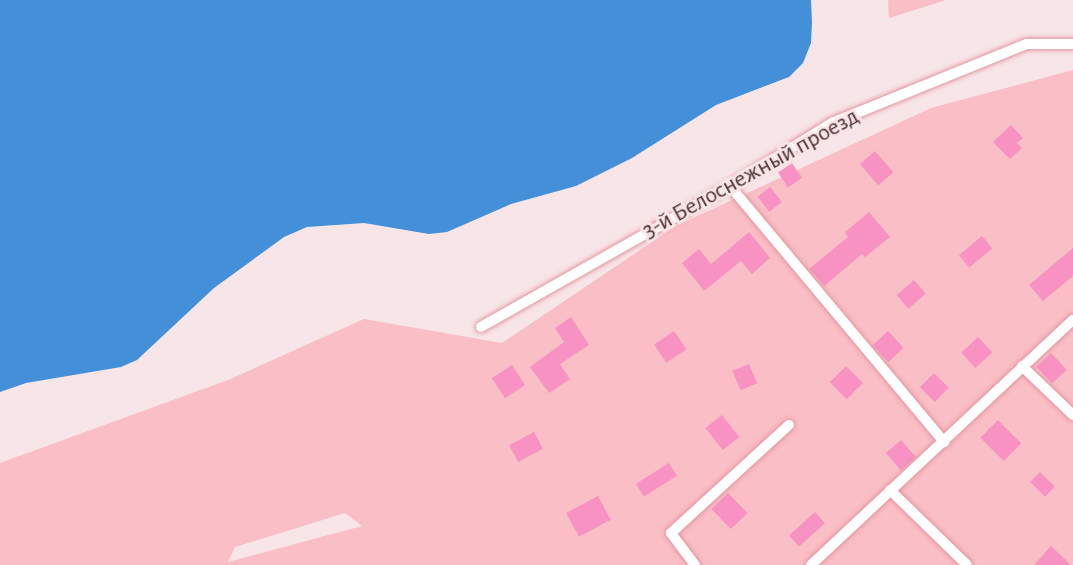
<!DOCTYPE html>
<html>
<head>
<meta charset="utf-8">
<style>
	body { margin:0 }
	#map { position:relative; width:1073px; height:565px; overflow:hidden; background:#f7e5e7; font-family:"Alegreya Sans",sans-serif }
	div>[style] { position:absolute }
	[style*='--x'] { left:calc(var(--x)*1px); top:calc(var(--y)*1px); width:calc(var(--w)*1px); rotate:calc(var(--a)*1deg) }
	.green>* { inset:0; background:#fabec6 }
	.water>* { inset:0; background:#4390d9 }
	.building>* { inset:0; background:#f792c3; transform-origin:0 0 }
	.roads { filter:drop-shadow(0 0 2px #e596a1) drop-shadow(0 0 2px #e596a1) }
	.lane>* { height:10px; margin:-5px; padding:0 5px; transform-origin:5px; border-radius:5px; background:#fff }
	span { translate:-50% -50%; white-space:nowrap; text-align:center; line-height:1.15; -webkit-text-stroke:6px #f7e5e7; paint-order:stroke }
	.street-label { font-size:24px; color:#513035 }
</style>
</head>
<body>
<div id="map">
	<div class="green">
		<div style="clip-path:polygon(888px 0,946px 0,889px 18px)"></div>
		<div style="clip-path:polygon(evenodd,1073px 70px,1073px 565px,0 565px,0 463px,228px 380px,364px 319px,502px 343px,674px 227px,931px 108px,1073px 70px,345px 513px,362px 526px,228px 562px,235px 547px,345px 513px)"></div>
	</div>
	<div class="water">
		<div style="clip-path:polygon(0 0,811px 0,812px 22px,811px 43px,803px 63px,789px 77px,716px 105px,632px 158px,576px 186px,511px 204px,447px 232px,429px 234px,364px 223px,307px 227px,284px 237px,214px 288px,137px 360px,121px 367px,26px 383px,0 392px)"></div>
	</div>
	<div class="building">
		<div style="clip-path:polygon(1011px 125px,1023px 138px,1017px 143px,1022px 148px,1010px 159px,993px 142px)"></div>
		<div style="left:875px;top:151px;width:28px;height:20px;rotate:49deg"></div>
		<div style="left:792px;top:163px;width:18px;height:17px;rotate:56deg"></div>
		<div style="left:770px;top:187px;width:19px;height:16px;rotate:51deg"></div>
		<div style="clip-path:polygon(869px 212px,890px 237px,865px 257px,862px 254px,824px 286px,809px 269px,848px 237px,845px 232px)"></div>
		<div style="clip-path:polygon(749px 232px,770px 258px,752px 274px,741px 261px,704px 291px,682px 263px,699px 249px,711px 264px)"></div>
		<div style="left:982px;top:236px;width:16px;height:30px;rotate:50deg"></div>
		<div style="clip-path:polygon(1073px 248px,1073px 276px,1043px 301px,1029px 285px)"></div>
		<div style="left:914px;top:280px;width:18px;height:23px;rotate:49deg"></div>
		<div style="clip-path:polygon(571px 317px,589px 345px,560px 364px,570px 379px,549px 393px,530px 367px,564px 342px,555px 328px)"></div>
		<div style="left:674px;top:331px;width:22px;height:24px;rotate:56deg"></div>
		<div style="left:888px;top:331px;width:23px;height:21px;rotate:47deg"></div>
		<div style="left:978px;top:337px;width:21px;height:23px;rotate:47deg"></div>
		<div style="left:1051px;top:353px;width:23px;height:20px;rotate:47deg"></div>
		<div style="left:749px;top:364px;width:21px;height:18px;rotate:67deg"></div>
		<div style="left:512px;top:365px;width:24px;height:24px;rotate:57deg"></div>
		<div style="left:846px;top:366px;width:24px;height:23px;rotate:45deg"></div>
		<div style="left:934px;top:373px;width:21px;height:20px;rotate:45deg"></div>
		<div style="left:722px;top:415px;width:28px;height:21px;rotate:52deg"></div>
		<div style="left:998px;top:420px;width:33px;height:25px;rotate:45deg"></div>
		<div style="left:534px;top:432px;width:19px;height:28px;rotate:62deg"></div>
		<div style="left:901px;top:440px;width:23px;height:20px;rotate:49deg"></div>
		<div style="left:669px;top:463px;width:15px;height:39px;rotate:58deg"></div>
		<div style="left:1040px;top:472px;width:21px;height:14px;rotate:45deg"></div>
		<div style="left:728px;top:493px;width:28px;height:23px;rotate:46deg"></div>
		<div style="left:598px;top:496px;width:27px;height:36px;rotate:62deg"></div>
		<div style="left:815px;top:512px;width:15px;height:35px;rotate:48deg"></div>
		<div style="clip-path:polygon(1051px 546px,1071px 565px,1034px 565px)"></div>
	</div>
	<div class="roads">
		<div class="lane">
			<div style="--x:730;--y:186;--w:334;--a:50.1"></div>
			<div style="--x:481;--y:327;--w:286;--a:-29.5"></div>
			<div style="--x:730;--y:186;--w:120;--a:-31.7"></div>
			<div style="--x:832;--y:123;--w:210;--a:-22.1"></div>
			<div style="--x:1027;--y:44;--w:46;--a:0"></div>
			<div style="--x:1022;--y:366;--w:71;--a:43.9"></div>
			<div style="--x:890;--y:490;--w:107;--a:44.2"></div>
			<div style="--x:695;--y:565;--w:40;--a:-127"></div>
			<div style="--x:671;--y:533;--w:160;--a:-42.5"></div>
			<div style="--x:811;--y:565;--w:359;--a:-43.1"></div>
		</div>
	</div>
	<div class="street-label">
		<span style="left:751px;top:174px;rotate:-29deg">3-й Белоснежный проезд</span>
	</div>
</div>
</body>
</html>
